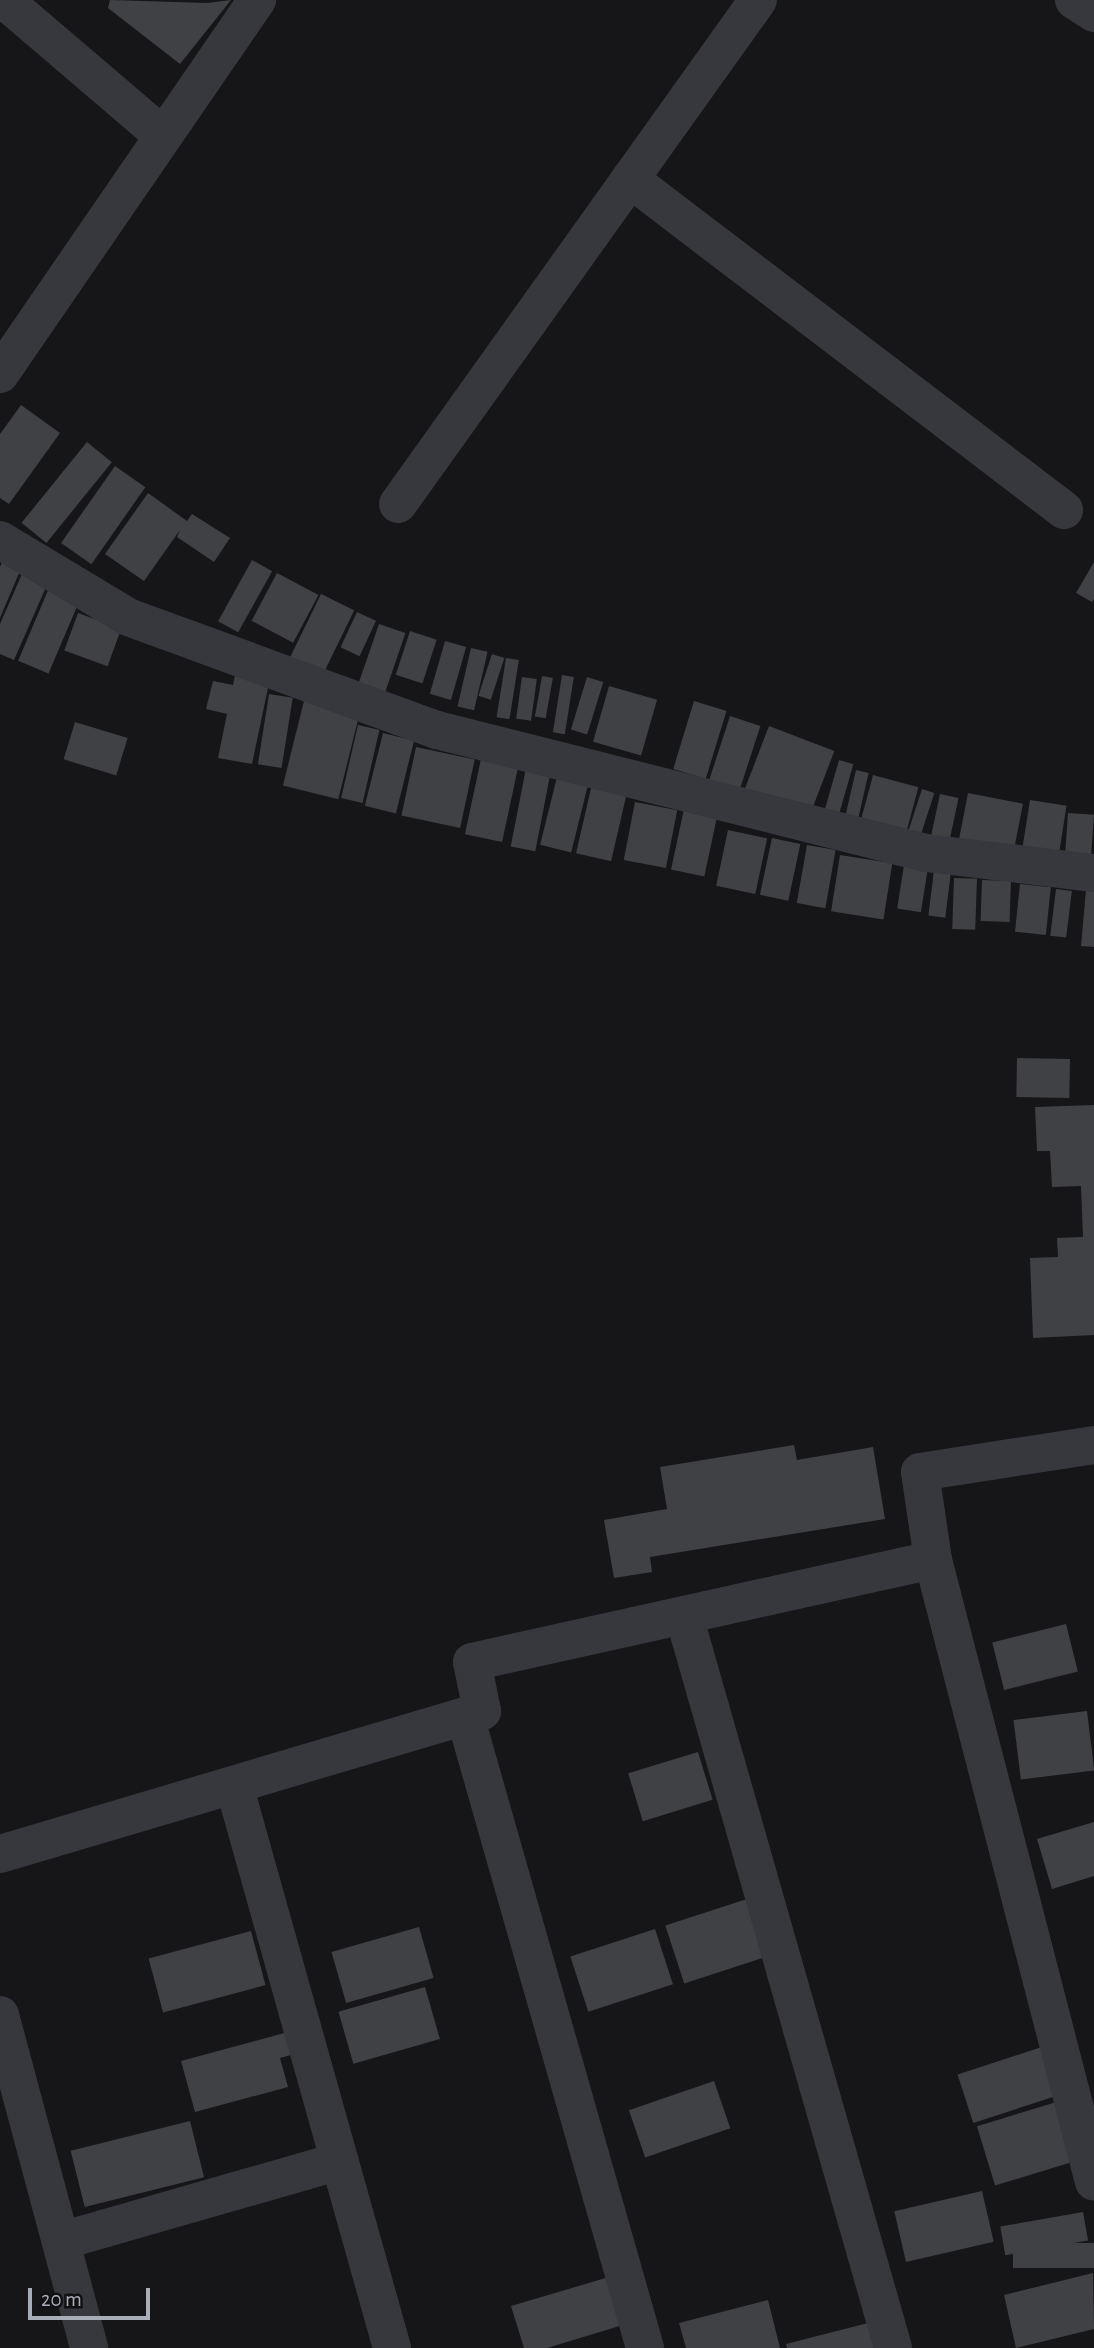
<!DOCTYPE html>
<html>
<head>
<meta charset="utf-8">
<style>
	body { margin:0 }
	#map { position:relative; width:1094px; height:2348px; overflow:hidden; background:#161618; font-family:"Alegreya Sans",sans-serif }
	div>[style] { position:absolute }
	[style*='--x'] { left:calc(var(--x)*1px); top:calc(var(--y)*1px); width:calc(var(--w)*1px); rotate:calc(var(--a)*1deg) }
	.building>* { inset:0; background:#404145; transform-origin:0 0 }
	.minor>* { height:38px; margin:-19px; padding:0 19px; transform-origin:19px; border-radius:19px; background:#37383d }
	span { translate:-50% -50%; white-space:nowrap; text-align:center; line-height:1.15; -webkit-text-stroke:7px #111113; paint-order:stroke }
	.scale { position:absolute; left:28px; top:2288px; width:122px; height:32px; box-sizing:border-box; border:4px solid #a8adb8; border-top:0; padding-left:9px; font-size:21px; line-height:24px; white-space:nowrap; color:#a8adb8; -webkit-text-stroke:5px #111113; paint-order:stroke }
</style>
</head>
<body>
<div id="map">
	<div class="building">
		<div style="clip-path:polygon(110px 0,207px 3px,231px 0,180px 64px,108px 8px)"></div>
		<div style="clip-path:polygon(21px 405px,60px 433px,9px 504px,0 498px,0 434px)"></div>
		<div style="left:87px;top:442px;width:32px;height:104px;rotate:39deg"></div>
		<div style="left:115px;top:466px;width:37px;height:94px;rotate:35deg"></div>
		<div style="clip-path:polygon(148px 493px,187px 521px,192px 514px,230px 538px,214px 562px,177px 537px,180px 530px,144px 581px,105px 554px)"></div>
		<div style="clip-path:polygon(3px 559px,22px 566px,0 618px,0 567px)"></div>
		<div style="left:252px;top:560px;width:23px;height:70px;rotate:29deg"></div>
		<div style="clip-path:polygon(1094px 562px,1094px 599px,1092px 602px,1076px 593px)"></div>
		<div style="left:277px;top:573px;width:47px;height:54px;rotate:28deg"></div>
		<div style="clip-path:polygon(22px 574px,47px 585px,14px 660px,0 654px,0 624px)"></div>
		<div style="left:49px;top:588px;width:33px;height:79px;rotate:23deg"></div>
		<div style="left:321px;top:594px;width:37px;height:72px;rotate:26deg"></div>
		<div style="left:357px;top:612px;width:21px;height:39px;rotate:25deg"></div>
		<div style="left:78px;top:613px;width:46px;height:40px;rotate:20deg"></div>
		<div style="left:379px;top:624px;width:28px;height:63px;rotate:19deg"></div>
		<div style="left:410px;top:631px;width:28px;height:46px;rotate:18deg"></div>
		<div style="left:445px;top:641px;width:22px;height:55px;rotate:16deg"></div>
		<div style="left:471px;top:648px;width:17px;height:60px;rotate:13deg"></div>
		<div style="left:492px;top:654px;width:13px;height:44px;rotate:18deg"></div>
		<div style="left:506px;top:658px;width:13px;height:60px;rotate:9deg"></div>
		<div style="clip-path:polygon(235px 675px,269px 683px,252px 764px,218px 758px,227px 714px,206px 709px,213px 681px,233px 685px)"></div>
		<div style="left:562px;top:675px;width:12px;height:58px;rotate:9deg"></div>
		<div style="left:542px;top:676px;width:11px;height:41px;rotate:10deg"></div>
		<div style="left:522px;top:677px;width:15px;height:42px;rotate:8deg"></div>
		<div style="left:587px;top:677px;width:17px;height:55px;rotate:17deg"></div>
		<div style="left:609px;top:686px;width:50px;height:58px;rotate:16deg"></div>
		<div style="left:269px;top:694px;width:24px;height:71px;rotate:9deg"></div>
		<div style="left:304px;top:701px;width:57px;height:87px;rotate:14deg"></div>
		<div style="left:694px;top:701px;width:34px;height:71px;rotate:17deg"></div>
		<div style="left:730px;top:716px;width:32px;height:70px;rotate:18deg"></div>
		<div style="left:75px;top:722px;width:55px;height:39px;rotate:17deg"></div>
		<div style="left:358px;top:725px;width:22px;height:75px;rotate:13deg"></div>
		<div style="left:769px;top:726px;width:70px;height:70px;rotate:21deg"></div>
		<div style="left:383px;top:733px;width:32px;height:75px;rotate:14deg"></div>
		<div style="left:416px;top:747px;width:60px;height:70px;rotate:12deg"></div>
		<div style="left:482px;top:754px;width:38px;height:82px;rotate:12deg"></div>
		<div style="left:839px;top:760px;width:15px;height:52px;rotate:16deg"></div>
		<div style="left:526px;top:768px;width:25px;height:80px;rotate:11deg"></div>
		<div style="left:856px;top:770px;width:13px;height:58px;rotate:13deg"></div>
		<div style="left:558px;top:773px;width:32px;height:74px;rotate:14deg"></div>
		<div style="left:873px;top:775px;width:47px;height:51px;rotate:15deg"></div>
		<div style="left:592px;top:784px;width:36px;height:71px;rotate:13deg"></div>
		<div style="left:922px;top:789px;width:13px;height:46px;rotate:18deg"></div>
		<div style="left:968px;top:793px;width:56px;height:50px;rotate:11deg"></div>
		<div style="left:940px;top:794px;width:19px;height:51px;rotate:12deg"></div>
		<div style="left:1030px;top:800px;width:37px;height:50px;rotate:9deg"></div>
		<div style="left:635px;top:802px;width:43px;height:59px;rotate:11deg"></div>
		<div style="left:685px;top:804px;width:34px;height:67px;rotate:12deg"></div>
		<div style="left:1068px;top:813px;width:26px;height:46px;rotate:4deg"></div>
		<div style="left:728px;top:830px;width:40px;height:57px;rotate:12deg"></div>
		<div style="left:772px;top:838px;width:29px;height:58px;rotate:12deg"></div>
		<div style="left:807px;top:845px;width:29px;height:59px;rotate:10deg"></div>
		<div style="left:840px;top:855px;width:53px;height:57px;rotate:9deg"></div>
		<div style="left:905px;top:859px;width:24px;height:50px;rotate:9deg"></div>
		<div style="left:935px;top:862px;width:17px;height:54px;rotate:7deg"></div>
		<div style="left:954px;top:878px;width:23px;height:51px;rotate:2deg"></div>
		<div style="left:982px;top:880px;width:29px;height:41px;rotate:2deg"></div>
		<div style="left:1020px;top:884px;width:31px;height:48px;rotate:6deg"></div>
		<div style="left:1056px;top:889px;width:16px;height:47px;rotate:7deg"></div>
		<div style="clip-path:polygon(1086px 890px,1094px 891px,1094px 947px,1081px 946px)"></div>
		<div style="left:1017px;top:1058px;width:53px;height:39px;rotate:1deg"></div>
		<div style="clip-path:polygon(1094px 1105px,1094px 1335px,1033px 1338px,1030px 1258px,1058px 1257px,1057px 1238px,1083px 1237px,1081px 1186px,1052px 1187px,1050px 1151px,1037px 1151px,1035px 1107px)"></div>
		<div style="clip-path:polygon(794px 1445px,797px 1460px,873px 1447px,885px 1519px,650px 1557px,652px 1572px,614px 1578px,604px 1520px,667px 1509px,660px 1467px)"></div>
		<div style="left:1066px;top:1624px;width:49px;height:76px;rotate:76deg"></div>
		<div style="left:1087px;top:1711px;width:60px;height:74px;rotate:83deg"></div>
		<div style="left:698px;top:1752px;width:50px;height:73px;rotate:73deg"></div>
		<div style="clip-path:polygon(1094px 1822px,1094px 1876px,1052px 1889px,1037px 1839px)"></div>
		<div style="left:750px;top:1898px;width:61px;height:89px;rotate:72deg"></div>
		<div style="left:419px;top:1927px;width:53px;height:91px;rotate:74deg"></div>
		<div style="left:655px;top:1929px;width:58px;height:89px;rotate:72deg"></div>
		<div style="left:251px;top:1931px;width:56px;height:106px;rotate:75deg"></div>
		<div style="left:425px;top:1987px;width:54px;height:90px;rotate:74deg"></div>
		<div style="clip-path:polygon(292px 2031px,298px 2053px,280px 2058px,288px 2087px,195px 2112px,181px 2061px)"></div>
		<div style="left:1045px;top:2046px;width:51px;height:92px;rotate:72deg"></div>
		<div style="left:714px;top:2081px;width:50px;height:90px;rotate:71deg"></div>
		<div style="left:1063px;top:2100px;width:62px;height:90px;rotate:73deg"></div>
		<div style="left:190px;top:2121px;width:58px;height:123px;rotate:76deg"></div>
		<div style="left:982px;top:2191px;width:52px;height:90px;rotate:77deg"></div>
		<div style="left:1083px;top:2212px;width:29px;height:84px;rotate:80deg"></div>
		<div style="left:1094px;top:2243px;width:25px;height:81px;rotate:90deg"></div>
		<div style="clip-path:polygon(1093px 2273px,1094px 2329px,1016px 2348px,1004px 2295px)"></div>
		<div style="clip-path:polygon(609px 2277px,623px 2325px,547px 2348px,524px 2348px,511px 2306px)"></div>
		<div style="clip-path:polygon(768px 2300px,780px 2348px,686px 2348px,679px 2323px)"></div>
		<div style="clip-path:polygon(868px 2323px,875px 2348px,787px 2348px,786px 2344px)"></div>
	</div>
	<div class="minor">
		<div style="--x:4;--y:0;--w:209;--a:40.5"></div>
		<div style="--x:1074;--y:0;--w:24;--a:33"></div>
		<div style="--x:630;--y:179;--w:546;--a:37.33"></div>
		<div style="--x:0;--y:374;--w:454;--a:-55.5"></div>
		<div style="--x:398;--y:504;--w:619;--a:-54.46"></div>
		<div style="--x:0;--y:540;--w:149;--a:31"></div>
		<div style="--x:128;--y:617;--w:329;--a:20.1"></div>
		<div style="--x:437;--y:730;--w:504;--a:14.12"></div>
		<div style="--x:926;--y:853;--w:169;--a:6.8"></div>
		<div style="--x:933;--y:1560;--w:89;--a:-98.4"></div>
		<div style="--x:920;--y:1472;--w:176;--a:-8.8"></div>
		<div style="--x:684;--y:1616;--w:761;--a:74.06"></div>
		<div style="--x:465;--y:1716;--w:657;--a:74.1"></div>
		<div style="--x:234;--y:1785;--w:585;--a:74.32"></div>
		<div style="--x:0;--y:1854;--w:503;--a:-16.52"></div>
		<div style="--x:482;--y:1711;--w:50;--a:-101.5"></div>
		<div style="--x:472;--y:1662;--w:472;--a:-12.5"></div>
		<div style="--x:933;--y:1560;--w:642;--a:75.49"></div>
		<div style="--x:0;--y:2015;--w:345;--a:75"></div>
		<div style="--x:61;--y:2241;--w:290;--a:-16"></div>
	</div>
	<div class="scale">20 m</div>
</div>
</body>
</html>
